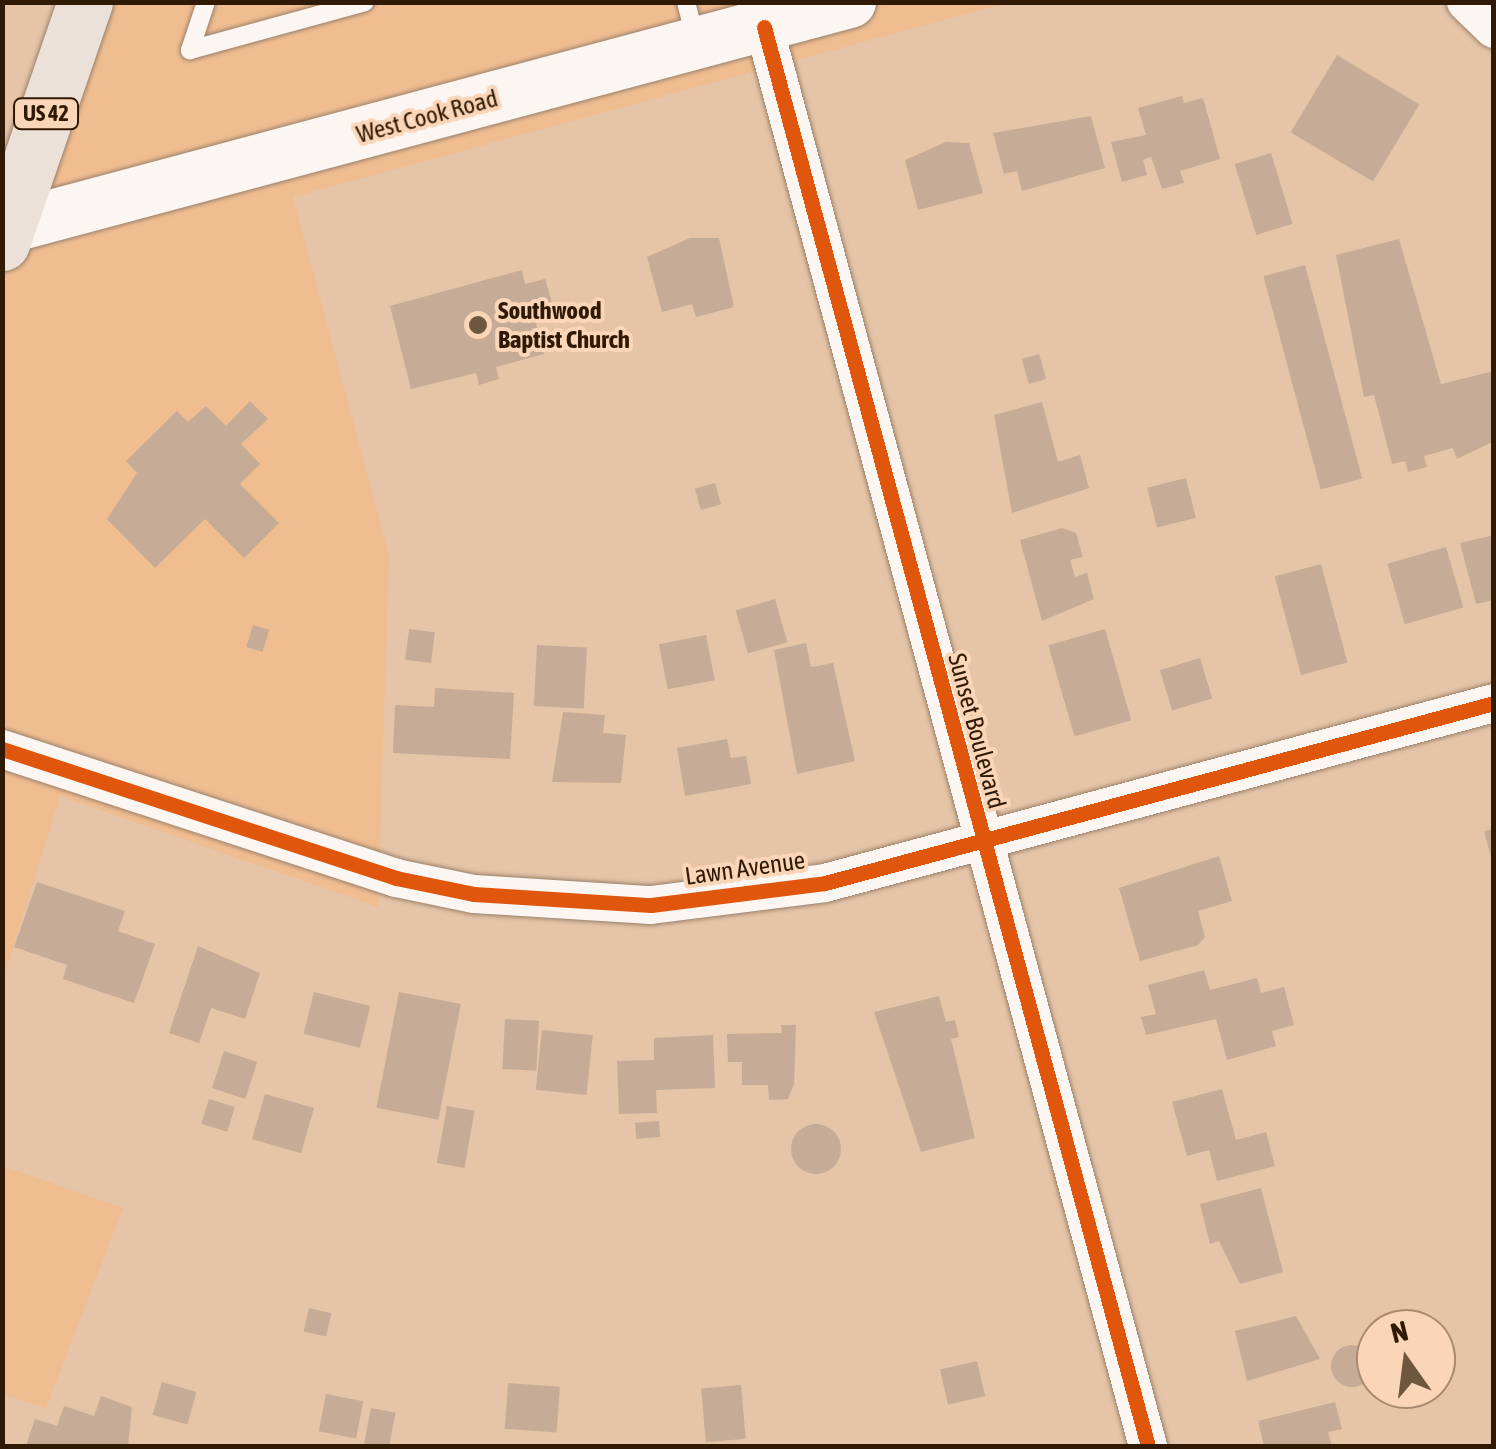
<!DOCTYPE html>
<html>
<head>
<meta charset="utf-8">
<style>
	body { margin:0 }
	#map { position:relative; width:1496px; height:1449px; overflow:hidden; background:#e5c4a8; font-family:"Asap Condensed",sans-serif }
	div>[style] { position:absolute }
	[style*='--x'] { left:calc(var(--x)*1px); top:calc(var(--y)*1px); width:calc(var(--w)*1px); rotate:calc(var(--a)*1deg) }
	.built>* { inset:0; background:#f0bd91 }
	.building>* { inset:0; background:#c6ac96; transform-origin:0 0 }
	.round { border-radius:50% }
	.roads { filter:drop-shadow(0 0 2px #9a816a) drop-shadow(0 0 2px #9a816a) }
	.service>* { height:18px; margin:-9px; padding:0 9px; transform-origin:9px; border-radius:9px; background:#fbf6f2 }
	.minor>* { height:38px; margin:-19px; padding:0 19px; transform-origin:19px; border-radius:19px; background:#fbf6f2 }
	.secondary>* { height:52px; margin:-26px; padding:0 26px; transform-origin:26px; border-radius:26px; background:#fbf6f2 }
	.primary>* { height:55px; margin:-27.5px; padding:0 27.5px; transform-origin:27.5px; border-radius:27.5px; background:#ebe1d8 }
	.cycleway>* { height:15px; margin:-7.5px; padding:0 7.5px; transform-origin:7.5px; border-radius:7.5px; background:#df560c }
	.dots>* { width:28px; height:28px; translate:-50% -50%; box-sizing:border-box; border:5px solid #fad5b7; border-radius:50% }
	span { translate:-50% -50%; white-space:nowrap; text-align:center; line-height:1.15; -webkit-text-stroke:8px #fad5b7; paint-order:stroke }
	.shield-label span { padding:2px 8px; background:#fad5b7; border:2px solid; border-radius:8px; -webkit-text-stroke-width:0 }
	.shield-label { font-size:22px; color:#301a05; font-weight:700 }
	.street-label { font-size:25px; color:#301a05 }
	.poi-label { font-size:25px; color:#301a05; font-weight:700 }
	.left { translate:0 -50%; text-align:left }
	.frame { position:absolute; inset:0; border:5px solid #301a05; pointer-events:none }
	.north { position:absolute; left:1356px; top:1309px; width:100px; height:100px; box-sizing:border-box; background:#fad5b7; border:2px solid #a98a70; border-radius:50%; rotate:346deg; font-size:28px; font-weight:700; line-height:40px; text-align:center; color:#301a05 }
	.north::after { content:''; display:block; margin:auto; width:35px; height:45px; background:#6f563e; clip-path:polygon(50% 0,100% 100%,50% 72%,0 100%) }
</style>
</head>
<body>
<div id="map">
	<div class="built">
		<div style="clip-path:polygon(90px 3px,1006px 3px,293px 197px,389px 556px,378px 907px,60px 796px,3px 981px,3px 232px)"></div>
		<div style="clip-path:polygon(3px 1166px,123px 1208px,46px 1408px,3px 1394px)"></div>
	</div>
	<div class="building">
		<div style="left:1337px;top:55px;width:96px;height:90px;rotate:31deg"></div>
		<div style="clip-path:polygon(1182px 96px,1184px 103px,1203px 98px,1220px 159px,1180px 171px,1184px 183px,1162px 189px,1151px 157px,1143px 160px,1147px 175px,1122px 182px,1111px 142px,1146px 135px,1138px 108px)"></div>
		<div style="clip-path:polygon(1091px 116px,1105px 168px,1022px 191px,1017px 171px,1004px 174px,993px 133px)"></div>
		<div style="clip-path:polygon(946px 142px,969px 143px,983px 193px,918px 210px,905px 160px)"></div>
		<div style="left:1271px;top:153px;width:74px;height:38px;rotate:73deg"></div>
		<div style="clip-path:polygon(690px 238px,719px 238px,734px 307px,696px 317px,692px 304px,662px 312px,647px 257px)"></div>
		<div style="clip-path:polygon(1399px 239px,1441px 384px,1494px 371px,1494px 441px,1457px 459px,1453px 448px,1424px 456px,1427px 467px,1408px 472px,1405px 461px,1392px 464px,1374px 395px,1364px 397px,1336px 255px)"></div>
		<div style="left:1305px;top:265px;width:221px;height:43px;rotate:75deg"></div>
		<div style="clip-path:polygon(522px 270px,525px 284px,545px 279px,552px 303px,532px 308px,544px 354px,496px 367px,499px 379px,479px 385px,476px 373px,411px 389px,390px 306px)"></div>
		<div style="left:1039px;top:354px;width:26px;height:18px;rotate:74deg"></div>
		<div style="clip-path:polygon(250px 401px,268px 419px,241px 444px,260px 464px,240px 484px,279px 523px,244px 558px,205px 519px,155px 568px,107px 519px,137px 473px,126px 461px,177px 411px,188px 422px,206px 406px,226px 426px)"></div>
		<div style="clip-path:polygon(1042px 402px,1058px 462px,1080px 455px,1089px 488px,1012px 513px,994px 415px)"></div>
		<div style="left:1186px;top:478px;width:41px;height:40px;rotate:76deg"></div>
		<div style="left:715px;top:483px;width:22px;height:21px;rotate:74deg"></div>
		<div style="clip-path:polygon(1062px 528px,1076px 533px,1083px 557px,1070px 560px,1075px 577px,1087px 573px,1094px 599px,1042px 621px,1020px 540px)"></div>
		<div style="clip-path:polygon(1494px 535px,1494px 600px,1476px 604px,1460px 543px)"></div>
		<div style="left:1446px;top:547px;width:63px;height:61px;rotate:74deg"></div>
		<div style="left:1321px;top:564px;width:102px;height:48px;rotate:75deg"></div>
		<div style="left:775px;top:599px;width:45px;height:41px;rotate:74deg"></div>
		<div style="left:253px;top:625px;width:17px;height:23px;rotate:17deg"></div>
		<div style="left:409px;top:629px;width:26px;height:31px;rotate:7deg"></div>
		<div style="left:1105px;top:629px;width:95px;height:59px;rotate:74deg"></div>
		<div style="left:706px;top:635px;width:46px;height:48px;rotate:79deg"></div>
		<div style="clip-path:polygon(806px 643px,811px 667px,833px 663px,855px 761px,797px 774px,774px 650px)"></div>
		<div style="left:537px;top:645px;width:50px;height:61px;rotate:3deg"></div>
		<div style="left:1200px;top:658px;width:42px;height:42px;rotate:73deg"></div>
		<div style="clip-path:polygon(435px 688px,514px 693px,510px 759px,393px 753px,395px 705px,434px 707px)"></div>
		<div style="clip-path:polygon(563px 712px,605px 715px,603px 733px,626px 735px,621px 783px,552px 782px)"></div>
		<div style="clip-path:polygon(727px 739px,731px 758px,746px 756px,751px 784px,685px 796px,677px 748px)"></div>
		<div style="clip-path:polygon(1494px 829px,1494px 861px,1492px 861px,1484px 831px)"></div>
		<div style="clip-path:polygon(1219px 856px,1232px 901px,1198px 911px,1205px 937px,1198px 945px,1140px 961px,1119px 888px)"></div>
		<div style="clip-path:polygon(37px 882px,125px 911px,118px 931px,155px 944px,134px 1003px,63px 979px,67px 965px,14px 947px)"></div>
		<div style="clip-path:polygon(198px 946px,260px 973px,245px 1019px,211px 1008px,199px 1043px,169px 1033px)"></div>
		<div style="clip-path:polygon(1204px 970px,1210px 990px,1257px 978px,1261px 993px,1284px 987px,1294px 1025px,1272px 1031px,1276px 1046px,1227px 1060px,1216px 1019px,1146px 1035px,1141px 1017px,1156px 1014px,1148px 985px)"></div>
		<div style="left:314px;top:992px;width:58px;height:43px;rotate:14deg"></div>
		<div style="left:399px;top:992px;width:63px;height:118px;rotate:11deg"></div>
		<div style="clip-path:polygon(939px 996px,946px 1022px,955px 1020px,959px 1037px,951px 1039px,975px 1138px,921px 1152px,874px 1012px)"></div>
		<div style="left:505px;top:1019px;width:34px;height:50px;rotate:3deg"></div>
		<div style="clip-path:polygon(781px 1025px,796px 1025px,794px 1084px,788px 1099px,769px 1100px,768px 1085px,742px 1085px,742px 1062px,728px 1062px,727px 1034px,782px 1033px)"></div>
		<div style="left:542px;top:1030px;width:51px;height:60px;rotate:6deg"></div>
		<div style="clip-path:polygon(713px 1035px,715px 1088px,656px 1090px,657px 1113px,619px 1114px,617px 1061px,654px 1060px,654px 1038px)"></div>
		<div style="left:224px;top:1051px;width:35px;height:39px;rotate:18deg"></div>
		<div style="clip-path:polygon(1222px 1089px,1236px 1140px,1266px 1132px,1275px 1166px,1217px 1181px,1209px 1150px,1187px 1156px,1172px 1102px)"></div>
		<div style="left:265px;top:1094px;width:51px;height:47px;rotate:16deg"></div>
		<div style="left:209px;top:1099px;width:27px;height:26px;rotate:17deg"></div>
		<div style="left:447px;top:1106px;width:28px;height:58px;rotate:10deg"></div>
		<div style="left:659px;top:1121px;width:16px;height:24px;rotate:86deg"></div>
		<div class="round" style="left:791px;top:1124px;width:50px;height:50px"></div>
		<div style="clip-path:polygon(1261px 1188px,1283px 1272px,1240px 1284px,1219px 1241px,1210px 1244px,1200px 1204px)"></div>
		<div style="left:309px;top:1308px;width:23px;height:24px;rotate:13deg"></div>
		<div style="clip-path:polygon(1296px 1316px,1320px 1359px,1247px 1381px,1235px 1331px)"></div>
		<div class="round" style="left:1331px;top:1345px;width:42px;height:42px"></div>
		<div style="left:977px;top:1361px;width:36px;height:38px;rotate:77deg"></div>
		<div style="left:162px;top:1382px;width:36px;height:34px;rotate:16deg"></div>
		<div style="left:508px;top:1383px;width:52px;height:46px;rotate:4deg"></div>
		<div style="left:741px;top:1385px;width:54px;height:40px;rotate:85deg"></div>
		<div style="left:326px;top:1394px;width:38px;height:38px;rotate:11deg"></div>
		<div style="clip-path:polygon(101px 1396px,132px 1407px,128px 1446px,26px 1445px,35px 1419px,57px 1426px,64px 1406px,94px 1416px)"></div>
		<div style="clip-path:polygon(1335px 1402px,1342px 1429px,1328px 1432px,1332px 1446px,1264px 1446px,1258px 1421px)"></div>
		<div style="left:371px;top:1408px;width:25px;height:39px;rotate:11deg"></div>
	</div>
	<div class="roads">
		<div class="service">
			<div style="--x:206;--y:2;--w:51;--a:108.4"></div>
			<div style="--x:190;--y:50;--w:181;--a:-15.3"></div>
			<div style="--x:686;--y:2;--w:40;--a:75.6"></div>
		</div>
		<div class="minor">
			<div style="--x:1466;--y:2;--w:39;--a:44"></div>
			<div style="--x:764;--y:27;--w:1470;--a:74.86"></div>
			<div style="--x:2;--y:749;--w:415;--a:18.1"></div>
			<div style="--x:396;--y:878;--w:80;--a:11.6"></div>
			<div style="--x:474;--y:894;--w:177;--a:3.6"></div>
			<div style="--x:651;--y:905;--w:175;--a:-7.2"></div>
			<div style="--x:825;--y:883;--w:693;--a:-15.06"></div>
		</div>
		<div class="secondary">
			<div style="--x:2;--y:229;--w:878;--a:-14.99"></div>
		</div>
		<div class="primary">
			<div style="--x:2;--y:243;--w:255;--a:-71"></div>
		</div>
	</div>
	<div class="cycleway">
		<div style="--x:764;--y:27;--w:1470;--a:74.86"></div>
		<div style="--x:2;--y:749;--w:415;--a:18.1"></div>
		<div style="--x:396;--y:878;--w:80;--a:11.6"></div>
		<div style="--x:474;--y:894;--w:177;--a:3.6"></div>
		<div style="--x:651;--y:905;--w:175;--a:-7.2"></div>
		<div style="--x:825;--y:883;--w:693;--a:-15.06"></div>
	</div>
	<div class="dots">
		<div style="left:478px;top:325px;background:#6f563e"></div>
	</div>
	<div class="shield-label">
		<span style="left:46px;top:114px">US 42</span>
	</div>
	<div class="street-label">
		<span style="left:427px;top:116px;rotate:-15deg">West Cook Road</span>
		<span style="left:977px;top:731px;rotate:75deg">Sunset Boulevard</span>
		<span style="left:745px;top:868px;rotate:-8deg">Lawn Avenue</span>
	</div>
	<div class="poi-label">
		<span class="left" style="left:498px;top:325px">Southwood<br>Baptist Church</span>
	</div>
	<div class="frame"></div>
	<div class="north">N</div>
</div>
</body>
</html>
